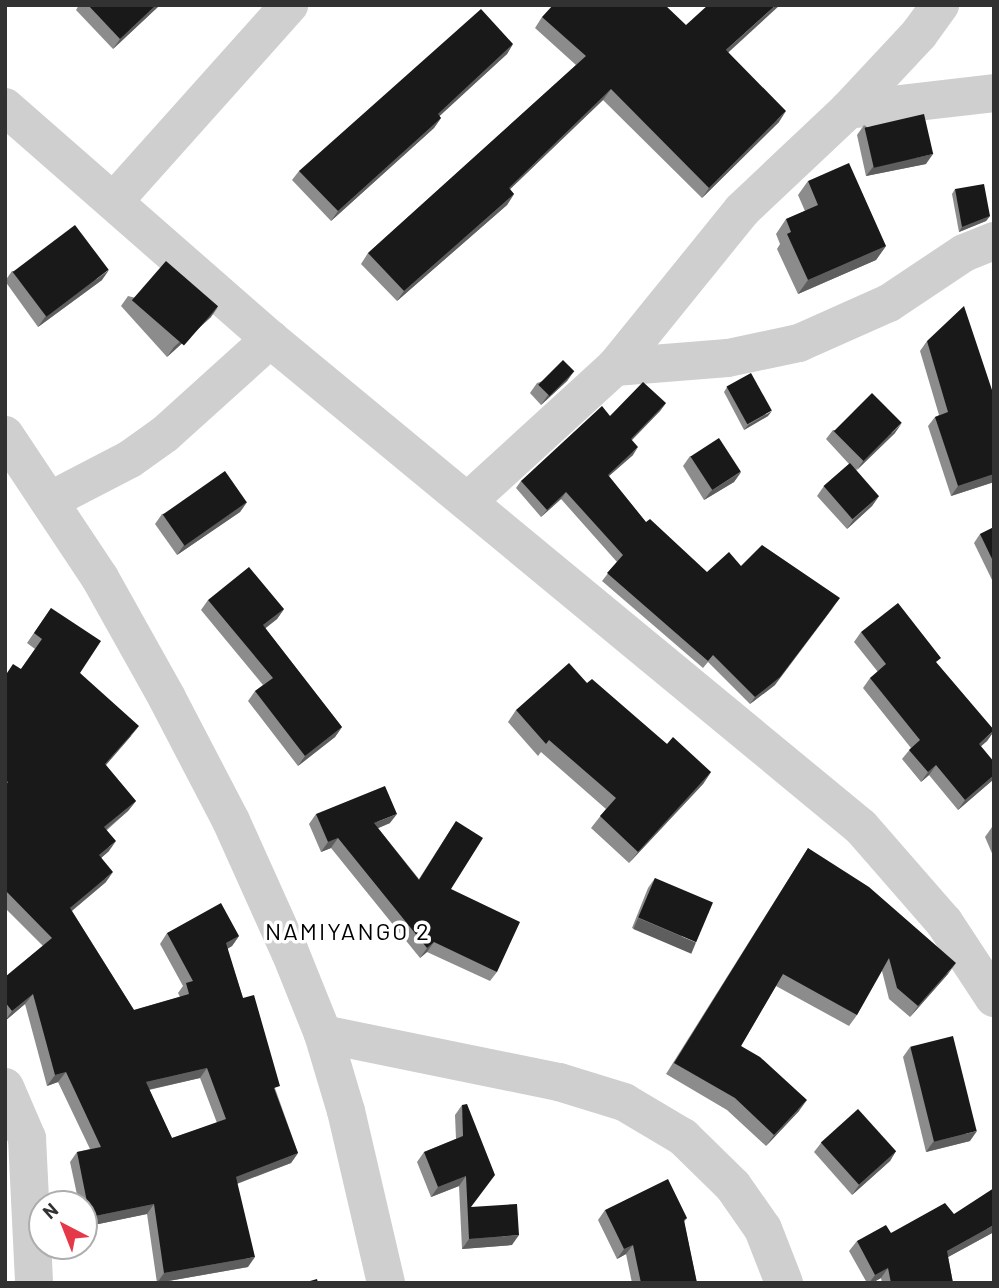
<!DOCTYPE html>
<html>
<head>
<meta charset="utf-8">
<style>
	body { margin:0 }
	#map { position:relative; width:999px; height:1288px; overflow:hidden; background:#fff; font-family:Barlow,sans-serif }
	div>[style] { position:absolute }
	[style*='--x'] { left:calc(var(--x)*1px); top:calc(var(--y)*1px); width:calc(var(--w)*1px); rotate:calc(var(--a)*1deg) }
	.minor>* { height:38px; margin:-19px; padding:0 19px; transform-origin:19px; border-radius:19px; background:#cfcfcf }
	.wall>* { inset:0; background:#8c8c8c }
	.shaded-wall>* { inset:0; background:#5e5e5e; transform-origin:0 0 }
	.building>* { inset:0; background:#191919; transform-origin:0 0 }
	span { translate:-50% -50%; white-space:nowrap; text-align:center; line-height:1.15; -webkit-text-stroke:7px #fff; paint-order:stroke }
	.quarter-label { font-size:24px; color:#000; letter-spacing:2px }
	.frame { position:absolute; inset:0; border:7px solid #323232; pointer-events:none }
	.north { position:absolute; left:28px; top:1190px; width:70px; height:70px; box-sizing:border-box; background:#fff; border:2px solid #adadad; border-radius:50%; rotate:318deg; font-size:19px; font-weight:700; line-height:28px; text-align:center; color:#323232 }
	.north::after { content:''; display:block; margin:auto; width:24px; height:32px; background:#e53849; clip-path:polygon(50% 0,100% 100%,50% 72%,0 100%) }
</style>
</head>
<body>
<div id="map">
	<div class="minor">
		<div style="--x:5;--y:107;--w:352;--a:41.2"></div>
		<div style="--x:270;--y:339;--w:766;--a:39.55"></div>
		<div style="--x:861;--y:827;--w:126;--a:48.9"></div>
		<div style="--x:944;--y:922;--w:91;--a:56.7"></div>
		<div style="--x:848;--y:110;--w:104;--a:-46.9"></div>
		<div style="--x:919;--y:34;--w:36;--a:-54"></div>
		<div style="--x:114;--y:201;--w:263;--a:-48.2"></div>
		<div style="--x:615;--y:367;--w:202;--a:-51"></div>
		<div style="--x:742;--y:210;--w:146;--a:-43.3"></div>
		<div style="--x:848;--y:110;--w:147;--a:-6.6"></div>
		<div style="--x:5;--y:435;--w:172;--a:56.4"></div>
		<div style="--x:100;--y:578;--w:137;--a:60.8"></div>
		<div style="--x:167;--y:698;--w:139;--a:62.5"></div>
		<div style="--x:231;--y:821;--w:144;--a:65.8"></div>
		<div style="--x:290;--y:952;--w:88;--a:68.1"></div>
		<div style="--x:323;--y:1034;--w:80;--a:73.4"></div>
		<div style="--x:346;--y:1111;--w:177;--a:76.9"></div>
		<div style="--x:49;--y:501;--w:91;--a:-27.4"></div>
		<div style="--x:130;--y:459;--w:43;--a:-35.5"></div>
		<div style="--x:165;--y:434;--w:142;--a:-42.1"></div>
		<div style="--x:468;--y:501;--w:199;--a:-42.4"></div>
		<div style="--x:615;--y:367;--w:113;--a:-4.6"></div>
		<div style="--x:728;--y:358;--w:73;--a:-11.9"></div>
		<div style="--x:799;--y:343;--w:98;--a:-24"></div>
		<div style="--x:889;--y:303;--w:90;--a:-33.7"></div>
		<div style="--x:964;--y:253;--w:32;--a:-22"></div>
		<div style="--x:323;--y:1034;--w:241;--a:11.5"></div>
		<div style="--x:559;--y:1082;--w:68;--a:17.1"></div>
		<div style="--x:624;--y:1102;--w:69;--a:30.7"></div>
		<div style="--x:683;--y:1137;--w:70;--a:44.4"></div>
		<div style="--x:733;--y:1186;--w:52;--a:55.1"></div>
		<div style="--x:763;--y:1229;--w:58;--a:68.7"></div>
		<div style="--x:5;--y:1087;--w:56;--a:66.7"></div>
		<div style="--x:27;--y:1138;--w:145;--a:87.2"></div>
	</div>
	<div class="wall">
		<div style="clip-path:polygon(79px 5px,160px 5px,113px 49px,76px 10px)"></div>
		<div style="clip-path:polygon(542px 17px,686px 25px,728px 52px,779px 122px,702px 198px,603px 100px,510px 189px,514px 194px,507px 205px,397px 301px,361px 264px,368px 253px,576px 65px,535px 28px)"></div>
		<div style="clip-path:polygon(513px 44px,507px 54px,439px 116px,441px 118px,434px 128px,331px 221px,292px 180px,299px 171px)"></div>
		<div style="clip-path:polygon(864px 125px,926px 164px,866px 176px,857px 135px)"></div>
		<div style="clip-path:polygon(808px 181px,886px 246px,876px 260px,798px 294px,777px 249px,780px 244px,776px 234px,786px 219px,805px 211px,798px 195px)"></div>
		<div style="clip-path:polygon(955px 189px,990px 216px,986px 221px,959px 232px,952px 194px)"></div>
		<div style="clip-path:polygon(12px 271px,102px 280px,38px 327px,5px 281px)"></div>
		<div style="clip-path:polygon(128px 296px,211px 317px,167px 357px,121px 306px)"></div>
		<div style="clip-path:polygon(927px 341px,994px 396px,994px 482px,951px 496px,928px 426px,935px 417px,939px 415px,920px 351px)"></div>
		<div style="clip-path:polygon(574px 371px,567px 381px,541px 405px,530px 393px,537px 383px)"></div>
		<div style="clip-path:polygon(727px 387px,768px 416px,744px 430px,724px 392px)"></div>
		<div style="clip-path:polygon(666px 403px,660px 411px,632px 440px,633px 455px,609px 476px,775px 685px,750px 704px,708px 662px,703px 668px,602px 581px,617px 562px,561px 499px,541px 517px,516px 488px,521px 481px,610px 416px)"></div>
		<div style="clip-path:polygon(833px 430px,895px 433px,856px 470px,879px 496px,872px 506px,847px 529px,817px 496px,824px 486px,849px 464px,826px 439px)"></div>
		<div style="clip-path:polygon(690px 456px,741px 472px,734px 482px,704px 500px,683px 466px)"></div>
		<div style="clip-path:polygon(247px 502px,240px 512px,177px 555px,155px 524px,162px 514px)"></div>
		<div style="clip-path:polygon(994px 527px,994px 584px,974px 543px,980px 534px)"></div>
		<div style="clip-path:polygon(208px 600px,284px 609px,277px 619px,265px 628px,342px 727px,335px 737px,298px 766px,248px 701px,255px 691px,263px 685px,201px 610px)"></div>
		<div style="clip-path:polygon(evenodd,51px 608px,80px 673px,131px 736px,106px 765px,136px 801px,128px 811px,107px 830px,109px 851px,101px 858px,106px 882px,72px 911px,134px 1010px,180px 997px,178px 993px,183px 986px,160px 944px,167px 933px,239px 936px,232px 946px,227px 949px,243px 998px,298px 1153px,291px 1163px,237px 1184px,248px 1267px,157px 1283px,147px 1214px,84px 1227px,84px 1204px,79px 1204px,70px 1162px,77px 1152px,90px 1149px,58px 1082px,47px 1086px,25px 1004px,5px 1021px,5px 977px,43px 946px,5px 908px,5px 676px,21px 669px,35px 649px,27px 643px,51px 608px,200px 1078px,217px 1123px,172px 1138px,149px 1090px,200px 1078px)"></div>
		<div style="clip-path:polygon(861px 632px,937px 664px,994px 731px,987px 741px,981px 746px,994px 762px,994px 779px,958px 810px,929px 775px,921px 782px,902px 759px,911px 748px,863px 688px,870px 678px,878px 672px,854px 642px)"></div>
		<div style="clip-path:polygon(587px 683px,667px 744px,711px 772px,703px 784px,629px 863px,591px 828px,606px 809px,541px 752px,538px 756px,508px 722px,516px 710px)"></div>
		<div style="clip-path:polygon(316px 814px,390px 823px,378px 828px,419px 879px,456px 821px,451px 889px,497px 972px,490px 981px,427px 952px,420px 958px,331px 848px,321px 852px,309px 824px)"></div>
		<div style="clip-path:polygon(992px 827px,994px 827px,994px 858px,985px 837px)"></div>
		<div style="clip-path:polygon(808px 848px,948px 974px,910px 1017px,889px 999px,882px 971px,857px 1015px,849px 1026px,776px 986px,741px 1046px,799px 1111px,766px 1146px,727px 1110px,666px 1074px)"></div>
		<div style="clip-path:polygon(655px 878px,689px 952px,632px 928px,648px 888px)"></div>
		<div style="clip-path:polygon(910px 1047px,970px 1141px,926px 1152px,903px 1057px)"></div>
		<div style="clip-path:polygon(462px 1105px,471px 1207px,512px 1245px,462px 1249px,459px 1186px,431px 1197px,417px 1162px,424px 1152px,456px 1139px,455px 1115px)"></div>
		<div style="clip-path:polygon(821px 1143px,896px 1151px,890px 1161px,852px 1195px,814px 1152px)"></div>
		<div style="clip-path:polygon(605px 1210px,687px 1218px,684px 1222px,697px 1283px,632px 1283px,626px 1254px,617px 1259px,598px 1220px)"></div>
		<div style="clip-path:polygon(954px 1214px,994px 1232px,948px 1257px,953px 1283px,882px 1283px,881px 1278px,872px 1283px,867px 1283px,849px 1251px,857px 1241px,891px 1233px)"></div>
	</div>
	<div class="shaded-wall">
		<div style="clip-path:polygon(156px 5px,160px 5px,113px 49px,120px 39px)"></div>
		<div style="clip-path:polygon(776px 5px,780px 5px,719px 61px,726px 50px)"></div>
		<div style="clip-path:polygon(513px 44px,507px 54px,431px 124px,438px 114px)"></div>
		<div style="clip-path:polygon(611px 89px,603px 100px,501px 198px,509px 188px)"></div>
		<div style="clip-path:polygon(786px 111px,779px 122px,702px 198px,709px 188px)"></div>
		<div style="clip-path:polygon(441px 118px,434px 128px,331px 221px,338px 211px)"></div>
		<div style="clip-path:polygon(933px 154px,926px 164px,866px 176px,873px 167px)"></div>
		<div style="clip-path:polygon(514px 194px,507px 205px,397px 301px,404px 291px)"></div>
		<div style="clip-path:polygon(990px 216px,986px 221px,959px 232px,962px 227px)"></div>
		<div style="clip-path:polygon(886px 246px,876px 260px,798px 294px,808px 280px)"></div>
		<div style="clip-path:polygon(109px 270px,102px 280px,38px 327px,45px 317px)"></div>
		<div style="clip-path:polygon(218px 307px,211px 317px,167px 357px,174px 347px)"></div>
		<div style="clip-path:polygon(574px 371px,567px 381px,541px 405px,548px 395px)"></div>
		<div style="clip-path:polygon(666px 403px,660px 411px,626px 446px,631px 439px)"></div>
		<div style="clip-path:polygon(772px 411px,768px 416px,744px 430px,748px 425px)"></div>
		<div style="clip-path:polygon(902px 423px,895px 433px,856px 471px,863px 461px)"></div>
		<div style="clip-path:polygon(638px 447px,633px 455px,602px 482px,608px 475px)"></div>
		<div style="clip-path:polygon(741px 472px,734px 482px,704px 500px,711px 491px)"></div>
		<div style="clip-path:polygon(994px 474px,994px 482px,951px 496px,958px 486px)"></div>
		<div style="clip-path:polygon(566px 492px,561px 499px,541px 517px,547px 510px)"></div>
		<div style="clip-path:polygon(879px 496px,872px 506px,847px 529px,854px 519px)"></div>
		<div style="clip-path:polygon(247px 502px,240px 512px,177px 555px,184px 545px)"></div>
		<div style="clip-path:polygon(835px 605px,775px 685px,750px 704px,755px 697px)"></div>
		<div style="clip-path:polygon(284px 609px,277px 619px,257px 635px,263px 625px)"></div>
		<div style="clip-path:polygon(139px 726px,131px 736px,98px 774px,105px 764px)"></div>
		<div style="clip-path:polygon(342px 727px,335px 737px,298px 766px,305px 756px)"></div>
		<div style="clip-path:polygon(994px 731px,987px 741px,972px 754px,979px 744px)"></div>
		<div style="clip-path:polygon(936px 765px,929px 775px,921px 782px,928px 772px)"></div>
		<div style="clip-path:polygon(711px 772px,703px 784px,629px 863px,638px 852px)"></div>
		<div style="clip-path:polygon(994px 775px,994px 779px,958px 810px,965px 800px)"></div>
		<div style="clip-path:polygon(136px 801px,128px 811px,97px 837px,104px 827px)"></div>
		<div style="clip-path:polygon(397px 814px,390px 823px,367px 833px,374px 823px)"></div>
		<div style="clip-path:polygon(338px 838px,331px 848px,321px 852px,328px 842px)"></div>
		<div style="clip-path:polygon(116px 841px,109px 851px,92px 866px,99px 855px)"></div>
		<div style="clip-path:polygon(113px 872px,106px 882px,63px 918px,70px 908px)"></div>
		<div style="left:638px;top:918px;width:63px;height:12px;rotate:23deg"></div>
		<div style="clip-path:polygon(239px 936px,232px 946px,219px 954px,226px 943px)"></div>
		<div style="clip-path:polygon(434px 942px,427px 952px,420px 958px,427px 948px)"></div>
		<div style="clip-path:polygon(956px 963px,948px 974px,910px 1017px,918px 1006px)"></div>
		<div style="clip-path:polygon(33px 994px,25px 1004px,5px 1021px,12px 1011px)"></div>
		<div style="clip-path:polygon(207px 1068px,200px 1078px,138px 1092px,146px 1082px)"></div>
		<div style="clip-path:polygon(66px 1072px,58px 1082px,47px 1086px,55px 1075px)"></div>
		<div style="clip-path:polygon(807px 1100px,799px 1111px,766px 1146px,774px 1135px)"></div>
		<div style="clip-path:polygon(977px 1131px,970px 1141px,926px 1152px,933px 1142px)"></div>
		<div style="clip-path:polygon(896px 1151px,890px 1161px,852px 1195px,859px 1185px)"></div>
		<div style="clip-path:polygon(298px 1153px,291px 1163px,228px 1187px,236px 1177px)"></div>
		<div style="clip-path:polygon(466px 1176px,459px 1186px,431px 1197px,438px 1187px)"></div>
		<div style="clip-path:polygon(154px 1204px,147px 1214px,84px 1227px,90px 1217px)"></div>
		<div style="clip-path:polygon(994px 1225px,994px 1232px,939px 1262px,947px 1251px)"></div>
		<div style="clip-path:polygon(519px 1235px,512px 1245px,462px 1249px,469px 1239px)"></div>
		<div style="clip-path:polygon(633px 1245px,626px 1254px,617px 1259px,624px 1249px)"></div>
		<div style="clip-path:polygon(255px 1257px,248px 1267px,157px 1283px,164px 1273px)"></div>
		<div style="clip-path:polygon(888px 1268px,881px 1278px,872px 1283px,869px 1283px,875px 1275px)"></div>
	</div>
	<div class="building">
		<div style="clip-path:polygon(88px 5px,156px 5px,120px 39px)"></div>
		<div style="clip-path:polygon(553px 5px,665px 5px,686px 25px,708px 5px,776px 5px,726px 50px,786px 111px,709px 188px,611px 89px,509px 188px,514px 194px,404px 291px,368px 253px,586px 56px,542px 17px)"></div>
		<div style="clip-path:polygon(481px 9px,513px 44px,438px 114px,441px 118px,338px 211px,299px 171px)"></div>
		<div style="left:924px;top:114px;width:41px;height:61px;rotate:77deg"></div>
		<div style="clip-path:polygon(849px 163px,886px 246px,808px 280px,787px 234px,791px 232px,786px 219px,818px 205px,808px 181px)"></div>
		<div style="clip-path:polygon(984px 184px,990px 216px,962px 227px,955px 189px)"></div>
		<div style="left:75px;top:225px;width:56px;height:78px;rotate:53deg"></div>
		<div style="left:166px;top:261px;width:69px;height:52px;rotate:41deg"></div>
		<div style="clip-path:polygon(964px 306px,994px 396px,994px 474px,958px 486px,935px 417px,948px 412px,927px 341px)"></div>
		<div style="left:563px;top:360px;width:16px;height:35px;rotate:45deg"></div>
		<div style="left:751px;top:373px;width:43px;height:28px;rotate:61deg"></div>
		<div style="clip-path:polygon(643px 382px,666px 403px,631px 439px,638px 447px,608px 475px,646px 522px,650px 519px,707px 572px,729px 552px,741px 566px,762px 545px,840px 598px,780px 677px,755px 697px,713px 655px,708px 661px,607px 573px,623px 555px,566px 492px,547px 510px,521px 481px,602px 406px,610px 416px)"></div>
		<div style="left:872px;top:393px;width:42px;height:54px;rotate:45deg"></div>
		<div style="left:719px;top:438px;width:40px;height:34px;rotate:57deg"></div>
		<div style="left:850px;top:463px;width:44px;height:35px;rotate:49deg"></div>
		<div style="left:225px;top:471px;width:38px;height:76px;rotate:55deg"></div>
		<div style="clip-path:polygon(994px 527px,994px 563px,980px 534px)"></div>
		<div style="clip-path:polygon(249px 567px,284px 609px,263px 625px,342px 727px,305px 756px,255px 691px,273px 678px,208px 600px)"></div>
		<div style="clip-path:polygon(898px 603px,941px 658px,936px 662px,994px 730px,979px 744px,994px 762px,994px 775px,965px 800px,936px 765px,928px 772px,909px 750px,920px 740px,870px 678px,886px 664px,861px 632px)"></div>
		<div style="clip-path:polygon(evenodd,51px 608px,101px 641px,80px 673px,139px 726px,105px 764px,136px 801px,104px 827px,116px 841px,99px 855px,113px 872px,70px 908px,134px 1010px,189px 994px,186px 983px,193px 981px,167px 933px,221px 903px,239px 936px,226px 943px,243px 998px,254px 995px,280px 1086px,274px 1088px,298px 1153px,236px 1177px,255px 1257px,164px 1273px,154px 1204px,90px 1217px,77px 1152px,101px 1147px,66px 1072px,55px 1075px,33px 994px,12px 1011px,5px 1002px,5px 977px,52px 938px,5px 890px,5px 786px,8px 782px,5px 780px,5px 676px,13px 664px,21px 669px,42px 639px,34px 633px,51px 608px,207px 1068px,226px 1119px,172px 1138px,146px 1082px,207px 1068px)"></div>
		<div style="clip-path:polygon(569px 663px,587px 683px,592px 679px,667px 744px,673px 737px,711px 772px,638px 852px,600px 816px,616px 798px,549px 740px,546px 744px,516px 710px)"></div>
		<div style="clip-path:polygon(385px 786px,397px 814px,374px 823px,419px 880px,456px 821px,483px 838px,451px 889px,520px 922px,497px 972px,434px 942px,427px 948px,338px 838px,328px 842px,316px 814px)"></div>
		<div style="clip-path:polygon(808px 848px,869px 887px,956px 963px,918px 1006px,897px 988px,889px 958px,857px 1015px,783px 974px,741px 1046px,760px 1057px,807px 1100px,774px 1135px,735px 1098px,674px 1063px)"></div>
		<div style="left:655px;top:878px;width:63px;height:43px;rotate:23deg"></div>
		<div style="left:953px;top:1036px;width:98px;height:44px;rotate:76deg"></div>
		<div style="clip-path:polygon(467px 1104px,495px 1175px,471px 1207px,517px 1204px,519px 1235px,469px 1239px,466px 1176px,438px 1187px,424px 1152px,463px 1136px,462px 1105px)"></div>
		<div style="left:858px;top:1109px;width:57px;height:50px;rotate:48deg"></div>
		<div style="clip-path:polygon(668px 1179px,687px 1218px,684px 1220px,697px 1283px,641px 1283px,633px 1245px,624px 1249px,605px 1210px)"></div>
		<div style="clip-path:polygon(994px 1188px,994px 1225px,947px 1251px,953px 1283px,891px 1283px,888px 1268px,875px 1275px,857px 1241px,886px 1225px,891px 1233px,945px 1203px,954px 1214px)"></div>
		<div style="clip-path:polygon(317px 1279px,318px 1283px,303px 1283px)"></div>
	</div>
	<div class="quarter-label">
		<span style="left:348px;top:931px">NAMIYANGO 2</span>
	</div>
	<div class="frame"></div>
	<div class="north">N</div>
</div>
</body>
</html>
